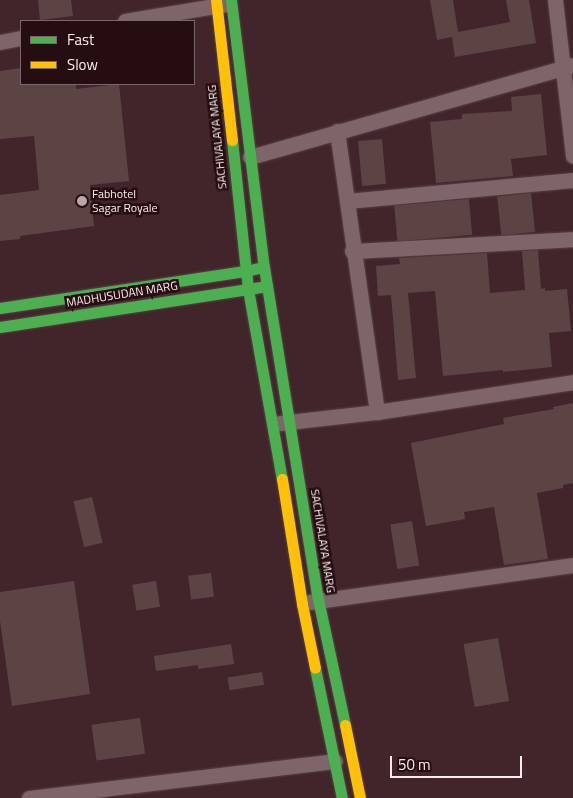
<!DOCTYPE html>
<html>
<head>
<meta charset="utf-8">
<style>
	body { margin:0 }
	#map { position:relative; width:573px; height:798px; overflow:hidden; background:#41252a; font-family:"Titillium Web",sans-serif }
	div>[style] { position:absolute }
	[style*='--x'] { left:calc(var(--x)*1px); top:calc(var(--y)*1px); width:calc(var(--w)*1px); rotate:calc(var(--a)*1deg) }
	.building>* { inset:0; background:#5c4444; transform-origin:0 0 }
	.roads { filter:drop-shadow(0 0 1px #584348) drop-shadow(0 0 1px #584348) }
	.street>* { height:15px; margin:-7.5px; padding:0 7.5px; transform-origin:7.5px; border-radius:7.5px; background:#7d6569 }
	.fast>* { height:11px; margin:-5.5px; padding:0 5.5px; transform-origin:5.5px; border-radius:5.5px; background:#4caf50 }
	.slow>* { height:11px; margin:-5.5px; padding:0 5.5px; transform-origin:5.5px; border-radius:5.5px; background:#ffc107 }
	.dots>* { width:14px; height:14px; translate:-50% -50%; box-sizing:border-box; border:2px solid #250d11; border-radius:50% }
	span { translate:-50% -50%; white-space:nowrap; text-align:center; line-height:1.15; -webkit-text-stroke:5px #250d11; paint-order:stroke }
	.street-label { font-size:12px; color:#fcedef }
	.poi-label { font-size:12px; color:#fcedef }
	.left { translate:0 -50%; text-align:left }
	.legend { position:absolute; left:20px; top:20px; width:175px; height:65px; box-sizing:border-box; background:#250d11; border:1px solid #7b676a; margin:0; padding:6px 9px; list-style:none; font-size:15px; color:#fcedef }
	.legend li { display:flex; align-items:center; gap:10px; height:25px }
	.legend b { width:25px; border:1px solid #7b676a }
	.scale { position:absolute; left:390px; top:756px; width:132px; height:22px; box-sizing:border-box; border:2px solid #fcedef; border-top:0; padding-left:6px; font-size:15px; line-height:18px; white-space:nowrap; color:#fcedef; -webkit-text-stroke:4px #250d11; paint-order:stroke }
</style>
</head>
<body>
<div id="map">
	<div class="building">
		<div style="clip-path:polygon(38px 0,71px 0,73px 16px,40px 20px)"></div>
		<div style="clip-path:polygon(430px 0,453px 0,458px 32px,510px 22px,506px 0,529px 0,536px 43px,455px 57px,452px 37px,437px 40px)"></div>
		<div style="clip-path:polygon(21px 68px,21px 84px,76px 84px,76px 89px,119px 84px,129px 181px,90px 185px,94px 226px,20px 236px,20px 239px,0 241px,0 195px,39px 190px,34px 136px,0 139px,0 71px)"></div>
		<div style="clip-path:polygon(541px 94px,547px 155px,511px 159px,513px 176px,436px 183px,430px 122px,462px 119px,462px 114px,512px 111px,511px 97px)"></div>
		<div style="left:382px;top:139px;width:45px;height:24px;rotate:85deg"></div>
		<div style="left:531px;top:193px;width:39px;height:34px;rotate:84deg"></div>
		<div style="left:469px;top:199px;width:36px;height:75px;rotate:85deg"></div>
		<div style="clip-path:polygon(538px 250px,541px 289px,545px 288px,545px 291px,567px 289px,571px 331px,549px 333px,552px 367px,503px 372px,503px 370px,443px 376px,435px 291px,408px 293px,416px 378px,398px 380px,391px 295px,378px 296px,376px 266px,400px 264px,399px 258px,487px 253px,490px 293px,525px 290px,522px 251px)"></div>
		<div style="clip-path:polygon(573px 403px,573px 483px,563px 485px,563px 488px,537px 493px,548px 559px,504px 565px,494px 507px,464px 512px,465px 519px,426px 526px,411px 443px,504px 424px,503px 418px,554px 409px,553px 407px)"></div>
		<div style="left:92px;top:497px;width:47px;height:19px;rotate:77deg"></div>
		<div style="left:412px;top:521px;width:45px;height:22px;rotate:81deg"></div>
		<div style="left:211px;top:573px;width:24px;height:23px;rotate:83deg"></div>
		<div style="clip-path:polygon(74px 581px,90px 694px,12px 706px,0 621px,0 592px)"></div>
		<div style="left:156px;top:581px;width:26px;height:24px;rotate:81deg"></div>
		<div style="left:498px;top:638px;width:64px;height:35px;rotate:80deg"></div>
		<div style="clip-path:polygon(231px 644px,234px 664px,198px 669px,198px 665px,156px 671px,154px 656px)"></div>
		<div style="left:262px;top:672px;width:13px;height:35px;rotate:81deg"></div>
		<div style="left:140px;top:718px;width:36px;height:49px;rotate:82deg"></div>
	</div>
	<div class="roads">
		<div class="street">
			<div style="--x:555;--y:0;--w:157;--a:83.4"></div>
			<div style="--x:125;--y:21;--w:103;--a:-9.5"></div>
			<div style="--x:0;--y:42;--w:21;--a:-11"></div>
			<div style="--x:337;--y:131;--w:284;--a:81.9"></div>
			<div style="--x:250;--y:157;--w:336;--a:-15.9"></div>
			<div style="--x:347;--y:201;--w:227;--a:-5.3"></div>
			<div style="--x:352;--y:251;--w:221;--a:-3.1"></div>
			<div style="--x:280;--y:423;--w:98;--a:-6.5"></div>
			<div style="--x:377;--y:412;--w:198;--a:-8.7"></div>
			<div style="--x:310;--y:602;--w:266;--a:-8"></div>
			<div style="--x:29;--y:798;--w:308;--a:-6.9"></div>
		</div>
		<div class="fast">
			<div style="--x:231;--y:0;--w:269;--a:83"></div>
			<div style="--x:267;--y:286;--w:19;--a:171"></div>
			<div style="--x:248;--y:289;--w:18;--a:-96"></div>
			<div style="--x:246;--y:271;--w:18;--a:-13"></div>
			<div style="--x:264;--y:267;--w:336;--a:80.8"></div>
			<div style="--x:318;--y:599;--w:129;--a:77.9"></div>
			<div style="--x:0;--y:308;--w:249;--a:-8.6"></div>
			<div style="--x:246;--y:271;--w:132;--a:-96.1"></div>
			<div style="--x:0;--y:327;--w:251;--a:-8.7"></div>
			<div style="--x:248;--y:289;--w:193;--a:79.9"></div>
			<div style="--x:315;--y:668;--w:133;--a:78.3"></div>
		</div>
		<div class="slow">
			<div style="--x:216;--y:0;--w:141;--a:83.5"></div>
			<div style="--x:282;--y:479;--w:127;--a:80.9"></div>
			<div style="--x:302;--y:604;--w:65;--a:78.5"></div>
			<div style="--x:345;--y:725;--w:75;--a:78.4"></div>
		</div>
	</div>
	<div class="dots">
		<div style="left:82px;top:201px;background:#bba7aa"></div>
	</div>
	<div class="street-label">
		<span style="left:217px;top:137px;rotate:-96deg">SACHIVALAYA MARG</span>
		<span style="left:122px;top:294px;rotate:-9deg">MADHUSUDAN MARG</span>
		<span style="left:323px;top:541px;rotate:81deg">SACHIVALAYA MARG</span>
	</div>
	<div class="poi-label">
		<span class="left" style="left:92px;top:201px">Fabhotel<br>Sagar Royale</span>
	</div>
	<ul class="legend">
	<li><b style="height:6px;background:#4caf50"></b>Fast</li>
	<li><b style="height:6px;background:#ffc107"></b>Slow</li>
	</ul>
	<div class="scale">50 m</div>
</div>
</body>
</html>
